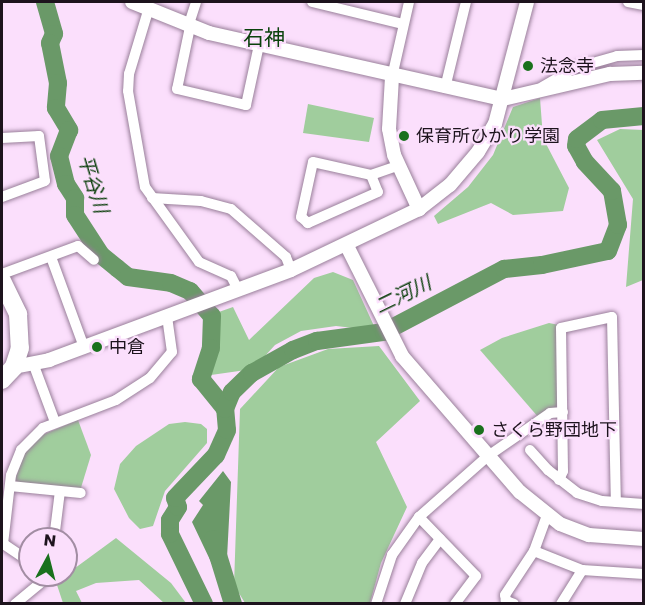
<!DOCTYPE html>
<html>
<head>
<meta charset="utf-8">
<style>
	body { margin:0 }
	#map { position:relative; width:645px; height:605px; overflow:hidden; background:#fbdffc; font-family:Poppins,"Noto Sans JP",sans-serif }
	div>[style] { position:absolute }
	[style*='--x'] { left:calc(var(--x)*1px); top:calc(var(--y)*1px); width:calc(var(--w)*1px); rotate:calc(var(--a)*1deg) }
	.green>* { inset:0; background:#a0cd9d }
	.water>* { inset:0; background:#6a9968 }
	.river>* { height:18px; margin:-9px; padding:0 9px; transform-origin:9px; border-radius:9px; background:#6a9968 }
	.roads { filter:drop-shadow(0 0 2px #997f9a) drop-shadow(0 0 2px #997f9a) }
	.minor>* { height:10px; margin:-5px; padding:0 5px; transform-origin:5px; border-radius:5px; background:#fff }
	.tertiary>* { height:14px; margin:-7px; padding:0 7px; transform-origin:7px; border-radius:7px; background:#fff }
	.primary>* { height:18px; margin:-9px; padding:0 9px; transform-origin:9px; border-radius:9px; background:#fff }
	.dots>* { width:16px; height:16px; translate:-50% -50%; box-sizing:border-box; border:3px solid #fbdffc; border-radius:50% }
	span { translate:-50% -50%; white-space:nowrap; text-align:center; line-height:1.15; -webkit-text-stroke:4.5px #fbdffc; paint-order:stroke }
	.poi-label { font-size:18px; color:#1d131d }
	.left { translate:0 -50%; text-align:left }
	.water-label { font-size:20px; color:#0c3f0d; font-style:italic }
	.quarter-label { font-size:21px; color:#0a420c }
	.frame { position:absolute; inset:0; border:3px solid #1d131d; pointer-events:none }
	.north { position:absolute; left:18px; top:527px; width:60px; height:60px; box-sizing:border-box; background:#fbdffc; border:2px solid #a28da3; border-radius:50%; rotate:7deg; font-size:16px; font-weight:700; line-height:24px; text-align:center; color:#1d131d }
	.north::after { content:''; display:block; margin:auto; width:21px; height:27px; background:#1a711d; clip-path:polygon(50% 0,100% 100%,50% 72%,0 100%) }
</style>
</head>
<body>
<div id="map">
	<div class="green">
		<div style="clip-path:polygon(540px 98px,543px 138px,569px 188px,563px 211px,513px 215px,491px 203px,438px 224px,434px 216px,468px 187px,493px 155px,513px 107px)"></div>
		<div style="clip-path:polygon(308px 104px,374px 118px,369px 142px,303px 133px)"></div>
		<div style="clip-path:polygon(620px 129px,644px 130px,643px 280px,626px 287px,633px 199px,597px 140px)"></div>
		<div style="clip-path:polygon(333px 272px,353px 280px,374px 326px,371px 330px,336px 326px,301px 331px,275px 345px,253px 369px,211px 375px,218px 347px,216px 313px,233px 307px,249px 340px,314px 278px)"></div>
		<div style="clip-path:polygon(549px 323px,559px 325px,561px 410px,539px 418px,480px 350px,502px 338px)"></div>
		<div style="clip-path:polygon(379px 346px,420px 401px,376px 442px,407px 507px,381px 563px,370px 603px,245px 603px,234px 585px,240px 409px,279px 367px,328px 349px)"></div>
		<div style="clip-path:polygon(78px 420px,91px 455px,80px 491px,14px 483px,24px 454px,42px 435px)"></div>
		<div style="clip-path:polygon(185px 422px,201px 424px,207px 429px,207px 443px,165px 491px,153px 526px,140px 529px,129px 518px,114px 489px,120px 464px,136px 446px,169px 424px)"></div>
		<div style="clip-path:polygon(116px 538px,171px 583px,186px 603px,164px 603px,139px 580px,96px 583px,76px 591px,82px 603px,63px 603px,56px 582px)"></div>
	</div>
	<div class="water">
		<div style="clip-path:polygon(223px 471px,231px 482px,227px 558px,212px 564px,192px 522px,203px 505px,199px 501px)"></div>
	</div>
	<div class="river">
		<div style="--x:45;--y:2;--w:33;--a:74"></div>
		<div style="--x:54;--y:34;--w:10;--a:114"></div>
		<div style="--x:50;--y:43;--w:41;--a:78.7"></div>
		<div style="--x:58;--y:83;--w:25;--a:95"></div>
		<div style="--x:56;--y:108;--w:26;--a:59"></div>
		<div style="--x:69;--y:130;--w:28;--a:111"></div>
		<div style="--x:59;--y:156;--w:29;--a:76"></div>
		<div style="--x:66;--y:184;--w:17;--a:57"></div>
		<div style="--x:75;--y:198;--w:17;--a:90"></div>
		<div style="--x:75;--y:215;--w:48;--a:57"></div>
		<div style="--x:101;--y:255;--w:21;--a:39"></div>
		<div style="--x:117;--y:268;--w:14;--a:39"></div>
		<div style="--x:128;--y:277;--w:43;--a:7.9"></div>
		<div style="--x:171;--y:283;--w:21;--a:23"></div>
		<div style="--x:190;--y:291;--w:33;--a:49"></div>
		<div style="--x:212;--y:316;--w:32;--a:92"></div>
		<div style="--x:211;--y:348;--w:33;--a:108"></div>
		<div style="--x:201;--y:379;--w:38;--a:51"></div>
		<div style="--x:213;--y:539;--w:68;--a:72.9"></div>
		<div style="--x:204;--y:604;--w:78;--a:-115.9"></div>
		<div style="--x:170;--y:534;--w:14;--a:-90"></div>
		<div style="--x:170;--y:520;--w:15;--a:-58"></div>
		<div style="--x:178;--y:507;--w:9;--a:-108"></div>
		<div style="--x:175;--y:498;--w:59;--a:-46.4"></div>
		<div style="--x:216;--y:455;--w:27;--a:-66"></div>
		<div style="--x:227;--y:430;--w:21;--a:-95"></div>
		<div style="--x:225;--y:409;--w:18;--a:-68"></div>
		<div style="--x:232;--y:392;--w:28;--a:-44"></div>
		<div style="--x:252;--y:373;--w:47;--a:-29.3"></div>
		<div style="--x:293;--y:350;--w:26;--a:-21"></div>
		<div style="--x:317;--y:341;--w:68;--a:-7.7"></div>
		<div style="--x:384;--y:332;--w:136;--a:-27.7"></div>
		<div style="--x:504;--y:269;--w:38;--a:-6"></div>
		<div style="--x:542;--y:265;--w:67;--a:-12"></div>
		<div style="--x:608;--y:251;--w:28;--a:-69"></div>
		<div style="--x:618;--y:225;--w:35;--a:-100"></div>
		<div style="--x:612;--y:191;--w:40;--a:-133"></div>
		<div style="--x:585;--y:162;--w:18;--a:-119"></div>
		<div style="--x:576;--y:146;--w:7;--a:-82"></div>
		<div style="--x:577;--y:139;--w:31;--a:-37"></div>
		<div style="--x:602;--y:120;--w:42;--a:-5.4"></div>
	</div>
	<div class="roads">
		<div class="minor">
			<div style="--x:312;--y:2;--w:94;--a:13.6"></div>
			<div style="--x:628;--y:2;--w:16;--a:11"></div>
			<div style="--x:148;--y:11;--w:66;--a:106.8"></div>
			<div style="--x:129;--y:74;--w:17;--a:93"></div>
			<div style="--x:128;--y:91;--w:97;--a:80"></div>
			<div style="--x:145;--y:187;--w:92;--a:54.2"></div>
			<div style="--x:199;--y:262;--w:35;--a:24"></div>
			<div style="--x:231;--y:276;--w:16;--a:63"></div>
			<div style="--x:188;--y:27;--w:26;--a:-72"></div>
			<div style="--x:190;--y:27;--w:63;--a:101.8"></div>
			<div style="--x:177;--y:89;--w:71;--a:13.1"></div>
			<div style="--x:246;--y:105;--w:61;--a:-77.8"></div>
			<div style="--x:392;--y:77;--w:77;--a:-77.2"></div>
			<div style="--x:542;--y:87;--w:38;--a:-30"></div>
			<div style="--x:575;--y:68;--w:44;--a:-15.9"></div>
			<div style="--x:617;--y:56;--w:27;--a:-2"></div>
			<div style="--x:445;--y:88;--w:89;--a:-76.3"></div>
			<div style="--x:2;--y:138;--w:37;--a:-3"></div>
			<div style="--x:39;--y:136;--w:45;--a:82.4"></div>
			<div style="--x:45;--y:181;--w:46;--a:159.6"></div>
			<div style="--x:371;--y:175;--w:18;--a:68"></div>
			<div style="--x:378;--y:192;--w:77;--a:156.1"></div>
			<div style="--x:308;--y:223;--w:9;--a:-139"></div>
			<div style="--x:301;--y:217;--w:56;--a:-77.7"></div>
			<div style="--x:313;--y:162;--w:59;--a:12.6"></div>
			<div style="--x:371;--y:175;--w:28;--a:-19"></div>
			<div style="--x:152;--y:198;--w:49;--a:3.5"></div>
			<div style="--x:201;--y:201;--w:31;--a:15"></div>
			<div style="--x:231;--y:209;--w:73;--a:41.1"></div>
			<div style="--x:286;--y:257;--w:14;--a:69"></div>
			<div style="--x:51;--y:257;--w:96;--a:69.9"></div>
			<div style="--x:2;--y:274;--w:81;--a:-20.2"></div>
			<div style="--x:78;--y:246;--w:21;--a:41"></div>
			<div style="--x:33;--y:363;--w:63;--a:69.6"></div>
			<div style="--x:530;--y:450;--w:27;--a:48"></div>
			<div style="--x:548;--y:470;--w:37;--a:38"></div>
			<div style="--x:577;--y:493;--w:26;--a:18"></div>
			<div style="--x:602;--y:501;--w:42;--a:4.1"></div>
			<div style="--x:559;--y:480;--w:10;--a:-66"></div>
			<div style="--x:563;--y:471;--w:143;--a:-90.8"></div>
			<div style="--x:561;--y:328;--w:52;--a:-12.2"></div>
			<div style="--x:612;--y:317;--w:185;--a:88.8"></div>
			<div style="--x:10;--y:486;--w:71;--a:5.6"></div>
			<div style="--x:419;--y:517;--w:82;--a:46"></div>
			<div style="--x:476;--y:576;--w:35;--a:127"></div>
			<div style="--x:54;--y:539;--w:48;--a:-82.9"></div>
			<div style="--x:2;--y:543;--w:34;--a:34"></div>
			<div style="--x:3;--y:544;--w:69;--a:-83.4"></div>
			<div style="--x:11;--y:475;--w:27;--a:-68"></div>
			<div style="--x:21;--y:450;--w:31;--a:-45"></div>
			<div style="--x:43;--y:428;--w:78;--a:-21"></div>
			<div style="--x:116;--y:400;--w:40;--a:-32.9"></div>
			<div style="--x:150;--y:378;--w:34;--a:-50"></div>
			<div style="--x:172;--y:352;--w:35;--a:-98"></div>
			<div style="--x:534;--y:551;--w:52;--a:21.6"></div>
			<div style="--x:582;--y:570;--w:62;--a:3.7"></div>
			<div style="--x:15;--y:604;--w:45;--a:-39.6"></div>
			<div style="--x:376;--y:604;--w:52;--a:-71.9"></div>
			<div style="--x:392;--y:555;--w:47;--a:-54.6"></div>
			<div style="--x:419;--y:517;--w:92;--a:-41.5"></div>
			<div style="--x:488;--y:456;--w:75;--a:-34.7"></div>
			<div style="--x:550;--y:413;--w:13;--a:-4"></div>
			<div style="--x:405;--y:604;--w:44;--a:-67.5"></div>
			<div style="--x:422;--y:563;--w:30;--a:-53"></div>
			<div style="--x:514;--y:604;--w:9;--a:-159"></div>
			<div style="--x:506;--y:601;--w:6;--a:-99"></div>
			<div style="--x:505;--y:595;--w:53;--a:-56.6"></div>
			<div style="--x:534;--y:551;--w:38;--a:-70"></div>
			<div style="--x:561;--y:604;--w:40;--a:-58"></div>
		</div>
		<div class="tertiary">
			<div style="--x:132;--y:2;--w:83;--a:21.9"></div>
			<div style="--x:209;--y:33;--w:301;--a:12.7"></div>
			<div style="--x:503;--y:99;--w:110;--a:-13.2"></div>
			<div style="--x:610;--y:74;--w:34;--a:-2"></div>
			<div style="--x:392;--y:77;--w:52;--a:93.3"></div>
			<div style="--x:389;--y:129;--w:26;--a:79"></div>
			<div style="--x:394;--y:155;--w:60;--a:65.2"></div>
			<div style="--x:347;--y:246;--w:123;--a:63.4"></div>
			<div style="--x:402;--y:356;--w:180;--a:49.1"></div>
			<div style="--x:520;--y:492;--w:51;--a:38.7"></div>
			<div style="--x:560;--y:524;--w:31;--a:21"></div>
			<div style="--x:589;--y:535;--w:55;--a:4.2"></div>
			<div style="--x:14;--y:367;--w:36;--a:-11"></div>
			<div style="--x:49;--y:360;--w:258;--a:-20.4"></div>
			<div style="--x:291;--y:270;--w:142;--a:-25.5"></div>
			<div style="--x:419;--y:209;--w:39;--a:-38"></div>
			<div style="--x:450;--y:185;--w:43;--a:-49.7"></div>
			<div style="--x:478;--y:152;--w:33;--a:-59"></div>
			<div style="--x:495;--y:124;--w:126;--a:-75.3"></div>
		</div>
		<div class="primary">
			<div style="--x:2;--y:281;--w:37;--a:64"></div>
			<div style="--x:18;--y:314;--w:34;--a:87"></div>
			<div style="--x:20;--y:348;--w:20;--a:108"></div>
			<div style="--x:14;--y:367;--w:18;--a:133"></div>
		</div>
	</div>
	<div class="dots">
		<div style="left:528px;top:66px;background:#1a711d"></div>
		<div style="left:404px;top:136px;background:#1a711d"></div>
		<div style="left:97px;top:347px;background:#1a711d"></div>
		<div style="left:479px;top:430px;background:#1a711d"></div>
	</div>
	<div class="poi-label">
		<span class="left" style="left:540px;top:66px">法念寺</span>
		<span class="left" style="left:416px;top:136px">保育所ひかり学園</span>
		<span class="left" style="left:109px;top:347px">中倉</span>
		<span class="left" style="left:491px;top:430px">さくら野団地下</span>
	</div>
	<div class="water-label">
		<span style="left:93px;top:184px;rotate:73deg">平谷川</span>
		<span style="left:403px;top:295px;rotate:-26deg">二河川</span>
	</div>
	<div class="quarter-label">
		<span style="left:264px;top:38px">石神</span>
	</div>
	<div class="frame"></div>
	<div class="north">N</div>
</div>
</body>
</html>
